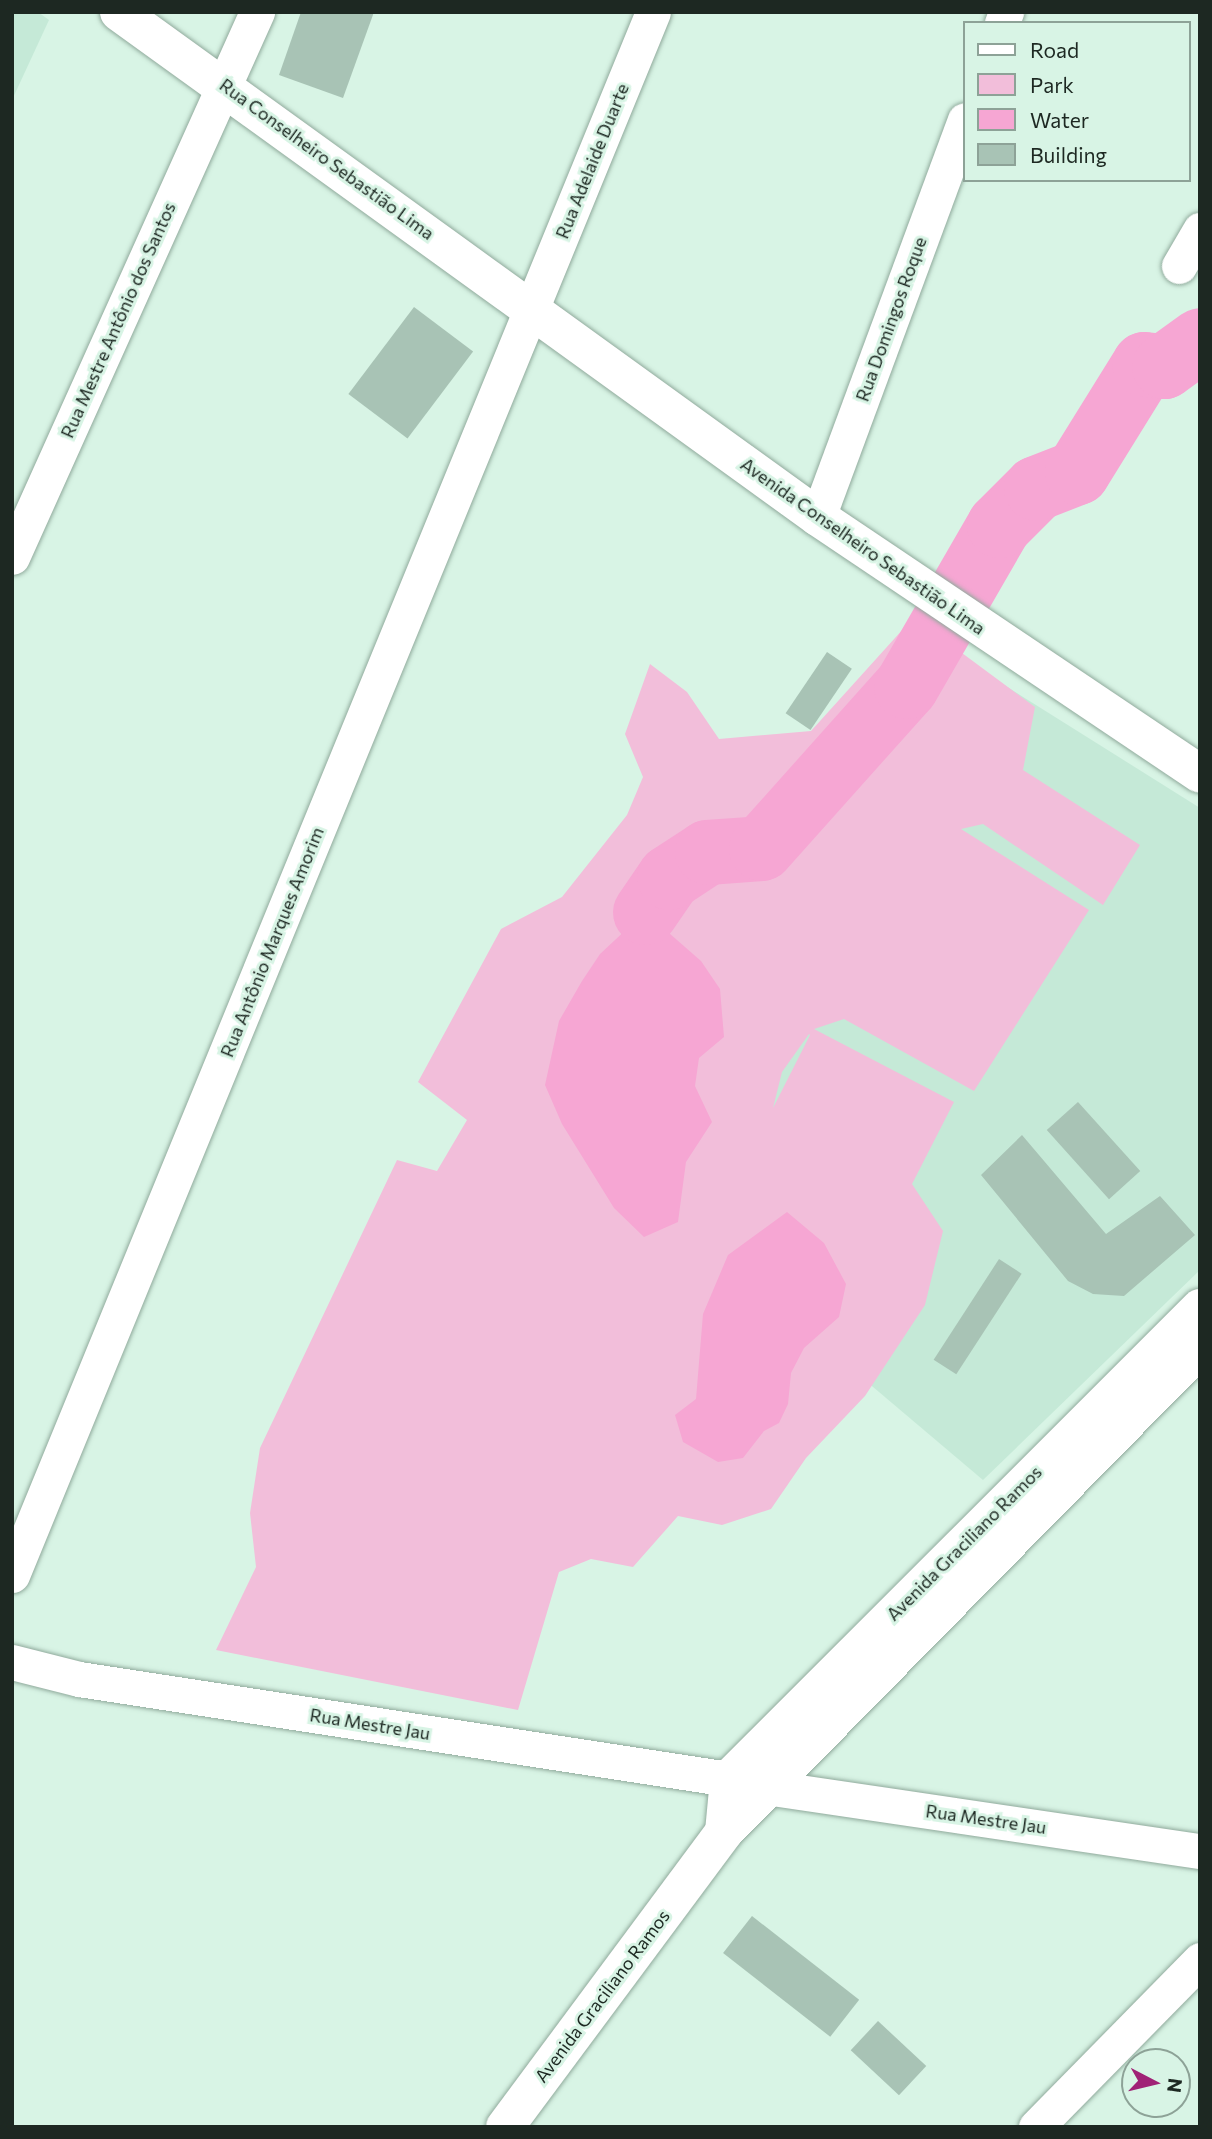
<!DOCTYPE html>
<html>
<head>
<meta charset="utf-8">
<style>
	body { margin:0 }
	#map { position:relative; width:1212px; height:2139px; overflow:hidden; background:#d8f4e5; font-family:Commissioner,sans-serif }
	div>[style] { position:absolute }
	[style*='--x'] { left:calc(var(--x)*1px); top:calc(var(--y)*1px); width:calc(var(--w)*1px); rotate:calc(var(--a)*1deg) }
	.built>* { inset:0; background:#c5e9d7 }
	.green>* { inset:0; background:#f2beda }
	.water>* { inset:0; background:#f6a6d3 }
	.river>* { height:65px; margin:-32.5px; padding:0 32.5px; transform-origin:32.5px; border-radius:32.5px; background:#f6a6d3 }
	.building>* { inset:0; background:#a8c3b5; transform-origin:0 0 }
	.roads { filter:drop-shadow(0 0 2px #90aa9c) drop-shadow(0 0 2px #90aa9c) }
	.street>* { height:35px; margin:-17.5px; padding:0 17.5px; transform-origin:17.5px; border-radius:17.5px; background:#fff }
	.secondary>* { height:38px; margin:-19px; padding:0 19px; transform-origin:19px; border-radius:19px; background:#fff }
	span { translate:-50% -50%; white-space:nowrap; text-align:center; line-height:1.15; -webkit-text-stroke:6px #d8f4e5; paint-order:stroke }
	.street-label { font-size:18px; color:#1d2822 }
	.frame { position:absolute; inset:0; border:14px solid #1d2822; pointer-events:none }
	.legend { position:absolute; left:963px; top:21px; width:228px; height:161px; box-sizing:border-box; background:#d8f4e5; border:2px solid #8da297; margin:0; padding:9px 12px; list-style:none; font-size:21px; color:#1d2822 }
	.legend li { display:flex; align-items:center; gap:14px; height:35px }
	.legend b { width:35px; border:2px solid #8da297 }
	.north { position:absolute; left:1121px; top:2048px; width:70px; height:70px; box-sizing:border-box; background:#d8f4e5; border:2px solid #8da297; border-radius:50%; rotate:97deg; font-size:19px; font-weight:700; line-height:28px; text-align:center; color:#1d2822 }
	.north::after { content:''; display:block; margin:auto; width:24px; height:32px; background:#a02276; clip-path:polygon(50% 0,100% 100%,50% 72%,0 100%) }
</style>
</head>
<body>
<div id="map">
	<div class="built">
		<div style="clip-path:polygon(12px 12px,38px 12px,49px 20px,12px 100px)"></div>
		<div style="clip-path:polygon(1001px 683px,1200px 808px,1200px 1270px,983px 1480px,678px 1222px)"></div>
	</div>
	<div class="green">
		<div style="clip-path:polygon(evenodd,904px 628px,939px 636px,1035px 707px,1023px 770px,1140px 845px,1103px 905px,983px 824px,961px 829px,1089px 910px,974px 1091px,844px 1019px,814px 1029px,954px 1102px,912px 1184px,943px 1231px,925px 1305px,865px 1396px,806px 1458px,771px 1509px,722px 1525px,678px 1516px,633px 1567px,591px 1559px,559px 1572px,518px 1710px,216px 1650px,256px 1567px,250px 1513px,260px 1448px,397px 1160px,437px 1171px,467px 1120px,418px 1082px,501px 929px,562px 897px,627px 815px,643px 777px,625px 734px,650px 664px,687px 692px,719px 739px,811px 731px,904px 628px,809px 1034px,810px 1035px,773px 1108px,782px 1072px,809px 1034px)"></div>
	</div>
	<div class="water">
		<div style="clip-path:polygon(645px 912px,701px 961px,720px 989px,724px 1037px,699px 1058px,695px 1086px,712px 1122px,686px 1162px,678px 1222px,644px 1237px,614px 1208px,562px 1124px,545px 1085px,559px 1021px,582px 981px,600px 954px)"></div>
		<div style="clip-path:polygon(787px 1212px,824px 1243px,846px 1284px,839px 1317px,804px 1348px,791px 1373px,788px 1404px,779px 1423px,764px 1431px,743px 1458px,718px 1462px,683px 1442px,675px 1415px,696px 1399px,703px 1314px,728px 1255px)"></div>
	</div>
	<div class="river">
		<div style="--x:645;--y:912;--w:42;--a:-55.6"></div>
		<div style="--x:669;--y:877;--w:45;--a:-33.3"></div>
		<div style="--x:707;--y:852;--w:54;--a:-4.2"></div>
		<div style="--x:761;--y:848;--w:217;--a:-48.2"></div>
		<div style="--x:906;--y:686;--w:186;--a:-60"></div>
		<div style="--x:999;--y:525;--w:52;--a:-45"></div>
		<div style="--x:1036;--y:488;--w:44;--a:-21.3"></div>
		<div style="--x:1077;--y:472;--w:127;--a:-58.2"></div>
		<div style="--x:1144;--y:364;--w:20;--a:6"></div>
		<div style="--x:1164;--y:366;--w:44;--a:-35.8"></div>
	</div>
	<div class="building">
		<div style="clip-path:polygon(301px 12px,374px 12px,343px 98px,279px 75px)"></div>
		<div style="left:414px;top:307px;width:74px;height:109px;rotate:37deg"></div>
		<div style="left:827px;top:652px;width:30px;height:74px;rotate:34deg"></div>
		<div style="left:1078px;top:1102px;width:93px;height:42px;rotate:48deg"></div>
		<div style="clip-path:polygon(1022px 1135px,1106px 1234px,1160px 1196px,1195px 1235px,1124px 1296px,1093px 1294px,1068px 1281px,981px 1175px)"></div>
		<div style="left:999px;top:1259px;width:27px;height:120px;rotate:33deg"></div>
		<div style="left:752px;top:1916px;width:136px;height:47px;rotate:38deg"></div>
		<div style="left:878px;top:2021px;width:66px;height:40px;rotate:43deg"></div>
	</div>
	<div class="roads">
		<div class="street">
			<div style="--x:1002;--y:23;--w:12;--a:-70"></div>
			<div style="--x:1179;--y:266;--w:42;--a:-59.7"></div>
			<div style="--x:818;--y:517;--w:423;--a:-69.7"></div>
			<div style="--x:12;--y:557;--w:598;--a:-65.79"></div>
			<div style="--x:12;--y:1575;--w:1689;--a:-67.7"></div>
			<div style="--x:12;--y:1662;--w:69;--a:14.2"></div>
			<div style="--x:79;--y:1679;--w:658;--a:8.75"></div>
			<div style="--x:772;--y:1788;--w:433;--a:8.4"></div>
			<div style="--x:1036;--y:2127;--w:234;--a:-45.5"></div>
		</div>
		<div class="secondary">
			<div style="--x:119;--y:12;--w:862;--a:35.85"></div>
			<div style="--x:818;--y:517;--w:460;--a:33.9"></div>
			<div style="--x:724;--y:1832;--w:53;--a:-84.6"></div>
			<div style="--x:729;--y:1779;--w:666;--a:-45"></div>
			<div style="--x:505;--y:2127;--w:367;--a:-53.4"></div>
			<div style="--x:724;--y:1832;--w:679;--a:-45.48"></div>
		</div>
	</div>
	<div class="street-label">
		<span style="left:327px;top:159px;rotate:36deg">Rua Conselheiro Sebastião Lima</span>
		<span style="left:592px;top:161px;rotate:-68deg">Rua Adelaide Duarte</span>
		<span style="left:891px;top:319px;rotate:-70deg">Rua Domingos Roque</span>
		<span style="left:118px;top:320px;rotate:-66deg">Rua Mestre Antônio dos Santos</span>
		<span style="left:863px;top:546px;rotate:35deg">Avenida Conselheiro Sebastião Lima</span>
		<span style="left:272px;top:942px;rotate:-68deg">Rua Antônio Marques Amorim</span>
		<span style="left:964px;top:1543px;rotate:-45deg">Avenida Graciliano Ramos</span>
		<span style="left:370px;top:1724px;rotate:9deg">Rua Mestre Jau</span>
		<span style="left:986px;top:1819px;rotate:8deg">Rua Mestre Jau</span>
		<span style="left:602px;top:1996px;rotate:-53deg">Avenida Graciliano Ramos</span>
	</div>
	<div class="frame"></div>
	<ul class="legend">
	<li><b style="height:9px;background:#fff"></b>Road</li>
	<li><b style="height:19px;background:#f2beda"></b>Park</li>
	<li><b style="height:19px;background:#f6a6d3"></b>Water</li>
	<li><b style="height:19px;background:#a8c3b5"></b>Building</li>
	</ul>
	<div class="north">N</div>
</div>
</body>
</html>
